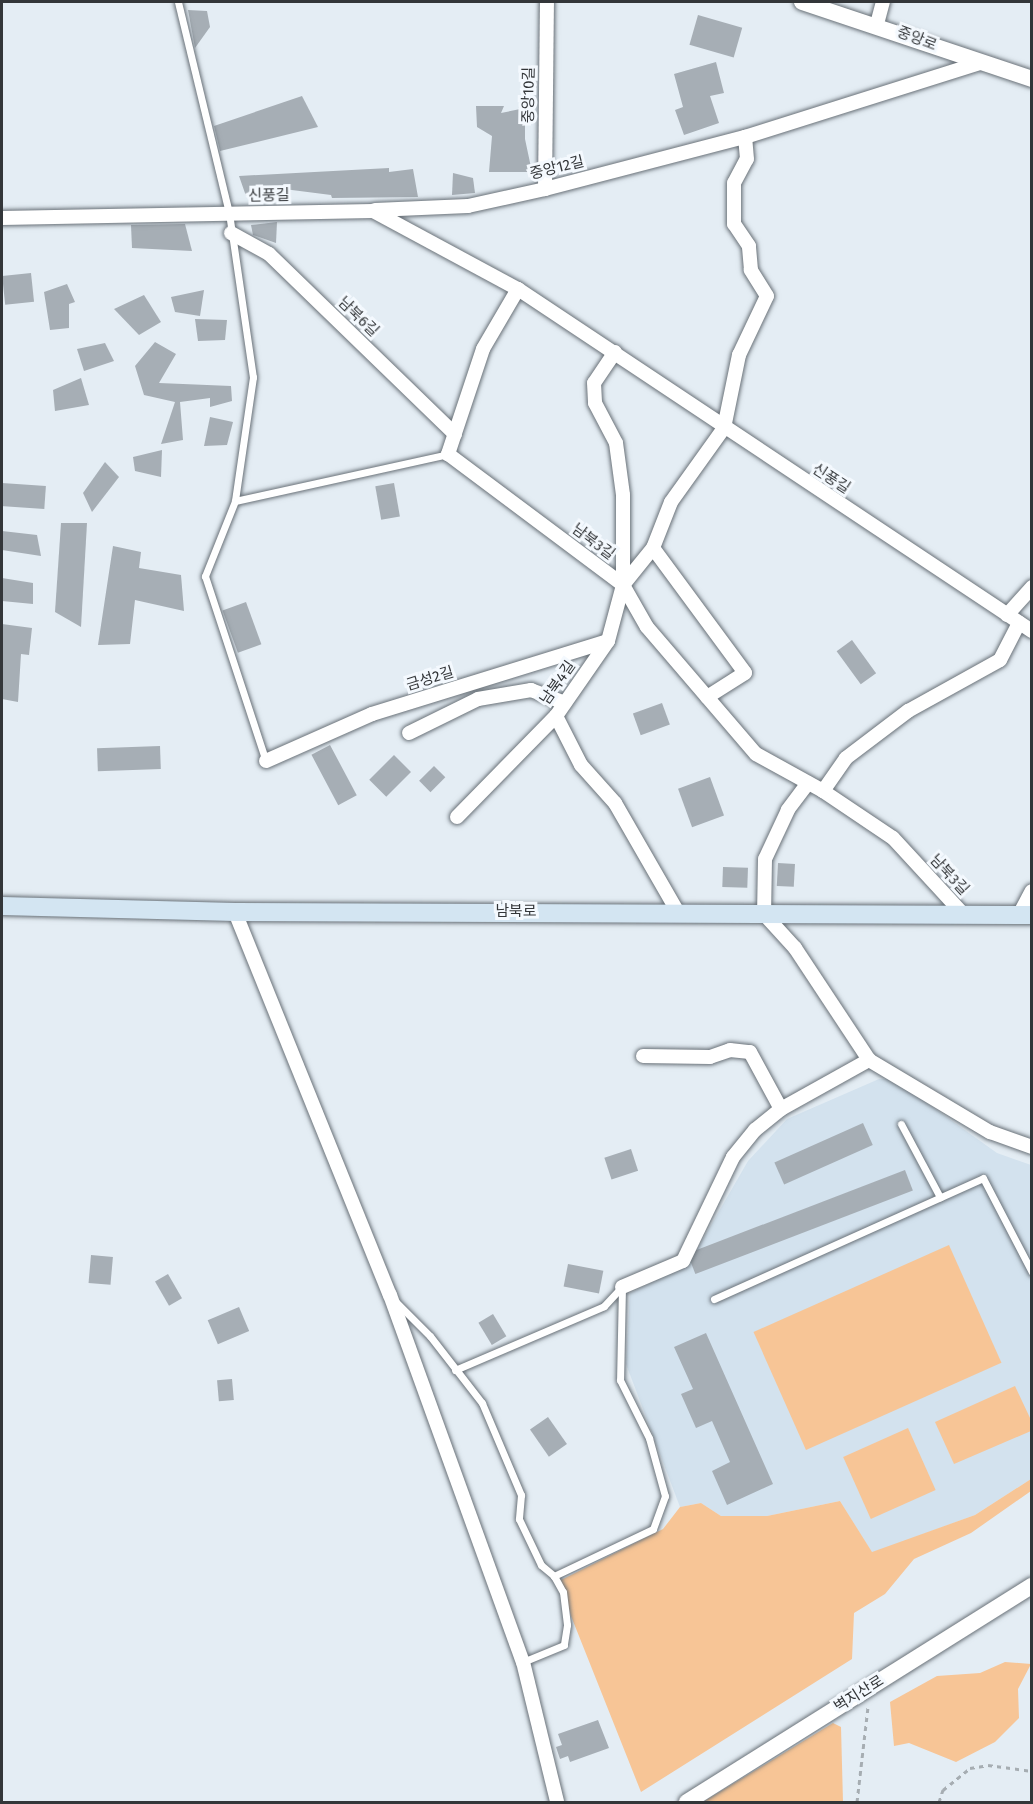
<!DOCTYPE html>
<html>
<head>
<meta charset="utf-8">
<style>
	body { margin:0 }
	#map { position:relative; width:1033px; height:1804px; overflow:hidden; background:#e4edf4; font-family:"Fira Sans","Noto Sans KR",sans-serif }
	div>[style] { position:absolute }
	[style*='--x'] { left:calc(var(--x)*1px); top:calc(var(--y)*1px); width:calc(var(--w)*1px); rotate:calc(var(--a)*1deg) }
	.built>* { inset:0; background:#d3e2ee }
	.green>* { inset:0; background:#f7c596; transform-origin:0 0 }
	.building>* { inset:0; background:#a6aeb5; transform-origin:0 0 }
	.path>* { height:3px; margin-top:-1.5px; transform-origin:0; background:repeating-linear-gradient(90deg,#a6adb2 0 4.5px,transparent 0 9px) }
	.roads { filter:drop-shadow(0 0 2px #697178) drop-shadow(0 0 2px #697178) }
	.service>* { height:7px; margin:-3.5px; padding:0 3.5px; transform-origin:3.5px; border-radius:3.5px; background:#fff }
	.minor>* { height:14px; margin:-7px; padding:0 7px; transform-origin:7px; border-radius:7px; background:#fff }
	.tertiary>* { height:16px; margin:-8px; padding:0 8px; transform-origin:8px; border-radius:8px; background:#fff }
	.secondary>* { height:18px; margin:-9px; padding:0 9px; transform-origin:9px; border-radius:9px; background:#d3e5f2 }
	span { translate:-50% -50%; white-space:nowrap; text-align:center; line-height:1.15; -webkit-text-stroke:6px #f4f9fe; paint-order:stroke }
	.street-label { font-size:15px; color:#333639 }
	.frame { position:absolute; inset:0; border:3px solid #333639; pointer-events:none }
</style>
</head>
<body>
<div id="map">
	<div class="built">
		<div style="clip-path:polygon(879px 1079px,893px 1079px,997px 1153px,1031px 1165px,1031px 1479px,975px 1515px,872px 1553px,840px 1501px,767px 1516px,721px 1516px,701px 1503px,680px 1507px,626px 1364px,630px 1293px,688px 1265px,748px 1161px,787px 1119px)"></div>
	</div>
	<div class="green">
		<div style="left:949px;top:1245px;width:129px;height:214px;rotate:66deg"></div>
		<div style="clip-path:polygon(1015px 1386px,1031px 1420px,1031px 1431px,954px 1464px,935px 1422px)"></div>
		<div style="left:908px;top:1428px;width:68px;height:71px;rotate:66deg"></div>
		<div style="clip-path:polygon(1031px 1479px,1031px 1491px,971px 1533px,914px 1559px,885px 1594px,854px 1613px,852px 1659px,641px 1792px,571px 1616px,561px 1580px,663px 1529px,680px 1507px,701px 1503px,721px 1516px,767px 1516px,840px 1501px,872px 1552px,975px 1515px)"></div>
		<div style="clip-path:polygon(1005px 1662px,1031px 1664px,1018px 1689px,1019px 1718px,995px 1742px,956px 1762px,909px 1743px,894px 1746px,890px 1702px,937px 1676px,980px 1673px)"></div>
		<div style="clip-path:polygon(833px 1723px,841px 1727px,843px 1802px,703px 1802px)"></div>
	</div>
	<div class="building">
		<div style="clip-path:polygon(188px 10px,207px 11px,210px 27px,195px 48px)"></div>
		<div style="left:698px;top:15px;width:46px;height:31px;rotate:16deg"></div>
		<div style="clip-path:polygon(716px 62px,724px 93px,710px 96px,719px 123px,684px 135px,675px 110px,683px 107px,674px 74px)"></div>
		<div style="clip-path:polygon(302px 96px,318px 127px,220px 151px,214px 126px)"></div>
		<div style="clip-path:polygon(476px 106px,504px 106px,501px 113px,525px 108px,525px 139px,532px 172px,489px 172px,492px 136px,477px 127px)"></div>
		<div style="clip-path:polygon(389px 168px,389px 172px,413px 169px,418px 197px,332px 198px,331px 195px,284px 189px,246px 196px,239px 176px)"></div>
		<div style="clip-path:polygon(453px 173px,473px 178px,475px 193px,452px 195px)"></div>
		<div style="clip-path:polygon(277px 222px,276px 243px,253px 235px,251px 225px)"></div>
		<div style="clip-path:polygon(185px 224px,192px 251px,132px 248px,131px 225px)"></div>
		<div style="left:31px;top:273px;width:29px;height:29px;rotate:84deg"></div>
		<div style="clip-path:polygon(67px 284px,75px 302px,69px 304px,69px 328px,50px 330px,44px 292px)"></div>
		<div style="clip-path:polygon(204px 290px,200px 316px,175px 312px,171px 297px)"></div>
		<div style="clip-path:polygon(144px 295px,161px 322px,139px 335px,114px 309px)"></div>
		<div style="clip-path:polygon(195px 319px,227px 320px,225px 340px,198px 341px)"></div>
		<div style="clip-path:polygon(155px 342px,176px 354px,159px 383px,231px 386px,232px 401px,210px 407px,210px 398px,180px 402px,183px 440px,161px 444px,175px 402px,144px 395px,135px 366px)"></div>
		<div style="clip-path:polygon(105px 343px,114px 361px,84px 371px,77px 349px)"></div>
		<div style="clip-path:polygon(81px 378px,89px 405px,55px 411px,53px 390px)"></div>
		<div style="clip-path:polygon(210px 417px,233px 422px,227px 445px,204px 446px)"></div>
		<div style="clip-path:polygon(162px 450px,161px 477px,135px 471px,133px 457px)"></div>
		<div style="clip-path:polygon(105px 462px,119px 477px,92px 512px,83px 493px)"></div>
		<div style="left:2px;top:483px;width:44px;height:23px;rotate:4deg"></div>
		<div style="left:394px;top:483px;width:34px;height:19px;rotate:80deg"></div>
		<div style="clip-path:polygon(61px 523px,87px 523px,81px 627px,55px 612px)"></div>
		<div style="clip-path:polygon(2px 531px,37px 535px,41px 556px,2px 550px)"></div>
		<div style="clip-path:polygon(113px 546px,141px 552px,139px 568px,181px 575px,184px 611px,135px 600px,130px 644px,98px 645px)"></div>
		<div style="clip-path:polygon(2px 578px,33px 583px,33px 604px,2px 601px)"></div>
		<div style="left:246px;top:602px;width:45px;height:25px;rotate:70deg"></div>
		<div style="clip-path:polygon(2px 624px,32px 628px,29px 655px,21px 654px,18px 702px,2px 699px)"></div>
		<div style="left:852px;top:640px;width:41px;height:19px;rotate:54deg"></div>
		<div style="left:662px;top:703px;width:23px;height:31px;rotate:70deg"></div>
		<div style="left:330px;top:745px;width:57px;height:21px;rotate:62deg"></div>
		<div style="left:160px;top:746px;width:23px;height:63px;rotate:88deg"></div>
		<div style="left:394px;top:755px;width:24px;height:35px;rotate:45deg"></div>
		<div style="left:434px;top:766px;width:16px;height:21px;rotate:45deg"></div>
		<div style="left:710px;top:777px;width:41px;height:34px;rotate:70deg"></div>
		<div style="left:778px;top:863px;width:17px;height:23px;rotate:3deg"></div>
		<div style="left:723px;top:867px;width:25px;height:20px;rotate:2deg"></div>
		<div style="left:863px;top:1123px;width:24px;height:97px;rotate:66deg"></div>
		<div style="left:631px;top:1149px;width:23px;height:28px;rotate:72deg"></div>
		<div style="left:905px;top:1170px;width:22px;height:233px;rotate:69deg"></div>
		<div style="left:91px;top:1255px;width:22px;height:28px;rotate:5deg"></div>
		<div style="left:568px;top:1264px;width:36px;height:23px;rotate:11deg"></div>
		<div style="left:168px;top:1274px;width:28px;height:15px;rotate:60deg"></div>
		<div style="left:239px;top:1307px;width:26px;height:34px;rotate:67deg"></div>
		<div style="left:493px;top:1314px;width:26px;height:17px;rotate:59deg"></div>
		<div style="clip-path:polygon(706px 1333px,773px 1484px,727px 1505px,712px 1471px,730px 1462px,712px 1421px,696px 1428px,681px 1394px,693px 1389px,674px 1347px)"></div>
		<div style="left:232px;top:1379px;width:21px;height:15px;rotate:85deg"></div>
		<div style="left:548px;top:1417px;width:33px;height:22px;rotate:55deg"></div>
		<div style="clip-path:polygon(598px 1720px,609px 1748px,570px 1762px,568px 1756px,560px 1759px,556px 1747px,562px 1745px,558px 1734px)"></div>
	</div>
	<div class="path">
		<div style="--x:857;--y:1802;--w:96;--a:-83.4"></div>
		<div style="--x:939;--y:1802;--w:13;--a:-72"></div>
		<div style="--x:943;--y:1790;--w:35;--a:-39"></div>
		<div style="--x:970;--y:1768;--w:18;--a:-9"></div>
		<div style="--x:988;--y:1765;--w:44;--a:7.8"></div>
	</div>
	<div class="roads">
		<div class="service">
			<div style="--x:178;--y:2;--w:217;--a:76.4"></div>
			<div style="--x:229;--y:213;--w:166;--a:81.7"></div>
			<div style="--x:253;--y:377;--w:125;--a:98.3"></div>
			<div style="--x:235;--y:501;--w:81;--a:111.8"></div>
			<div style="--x:205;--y:576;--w:195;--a:71.8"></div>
			<div style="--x:235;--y:501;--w:218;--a:-12.4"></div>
			<div style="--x:901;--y:1124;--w:83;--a:61.9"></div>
			<div style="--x:714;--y:1299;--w:295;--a:-24.2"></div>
			<div style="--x:983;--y:1178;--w:106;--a:62.5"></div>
			<div style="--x:396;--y:1302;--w:48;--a:45"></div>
			<div style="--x:430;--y:1336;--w:85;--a:52.2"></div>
			<div style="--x:482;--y:1403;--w:100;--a:67"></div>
			<div style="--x:521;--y:1495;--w:24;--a:95"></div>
			<div style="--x:519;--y:1519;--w:51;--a:64.4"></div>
			<div style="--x:541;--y:1565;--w:17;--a:40"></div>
			<div style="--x:554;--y:1576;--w:18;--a:61"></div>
			<div style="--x:563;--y:1592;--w:33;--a:83"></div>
			<div style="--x:567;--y:1625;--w:20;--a:99"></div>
			<div style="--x:564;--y:1645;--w:44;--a:157.5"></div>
			<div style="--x:455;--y:1370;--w:162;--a:-23.2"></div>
			<div style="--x:604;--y:1306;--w:26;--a:-47"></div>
			<div style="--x:622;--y:1287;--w:93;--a:91.2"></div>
			<div style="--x:620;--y:1380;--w:65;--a:63.4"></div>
			<div style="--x:649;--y:1438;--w:60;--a:74.6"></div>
			<div style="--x:665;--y:1496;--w:35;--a:110"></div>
			<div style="--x:653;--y:1529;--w:110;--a:154.6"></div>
		</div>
		<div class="minor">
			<div style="--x:877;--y:24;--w:23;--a:-75"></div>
			<div style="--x:545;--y:189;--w:187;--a:-89.4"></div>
			<div style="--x:375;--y:210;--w:93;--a:-2.5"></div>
			<div style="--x:468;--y:206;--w:79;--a:-12.4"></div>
			<div style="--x:545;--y:189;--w:207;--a:-14.6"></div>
			<div style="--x:745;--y:137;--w:246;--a:-17.5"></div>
			<div style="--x:2;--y:218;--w:371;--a:-1.1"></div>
			<div style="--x:373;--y:211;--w:165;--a:28.3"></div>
			<div style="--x:518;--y:289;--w:617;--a:33.64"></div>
			<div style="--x:231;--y:233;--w:43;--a:28.9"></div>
			<div style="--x:269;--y:254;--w:259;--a:44.1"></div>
			<div style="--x:518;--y:289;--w:69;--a:120.3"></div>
			<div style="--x:483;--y:349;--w:111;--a:108.4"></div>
			<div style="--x:448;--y:454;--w:219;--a:36.8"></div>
			<div style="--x:623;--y:585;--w:48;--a:60.3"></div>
			<div style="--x:647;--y:627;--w:167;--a:49.4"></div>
			<div style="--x:756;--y:754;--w:77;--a:28.9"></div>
			<div style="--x:823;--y:791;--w:84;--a:33.9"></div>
			<div style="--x:893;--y:838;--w:106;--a:47.3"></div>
			<div style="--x:615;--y:352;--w:37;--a:124"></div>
			<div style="--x:594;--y:383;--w:20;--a:87"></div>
			<div style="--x:595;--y:403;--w:45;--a:62.3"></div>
			<div style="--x:616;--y:443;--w:52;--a:82.3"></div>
			<div style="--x:623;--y:495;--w:90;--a:90"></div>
			<div style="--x:653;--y:548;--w:155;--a:53.6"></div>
			<div style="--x:745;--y:673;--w:45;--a:147.7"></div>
			<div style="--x:1007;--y:615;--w:38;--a:-48"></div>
			<div style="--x:556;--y:716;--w:55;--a:63"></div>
			<div style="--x:581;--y:765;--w:51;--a:48.2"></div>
			<div style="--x:615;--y:803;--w:125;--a:60.1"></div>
			<div style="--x:409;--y:733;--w:77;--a:-26.2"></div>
			<div style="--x:478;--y:699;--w:54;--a:-9.6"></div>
			<div style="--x:531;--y:690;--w:36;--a:21"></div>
			<div style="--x:266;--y:761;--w:116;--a:-23.9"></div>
			<div style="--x:372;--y:714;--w:247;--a:-17.2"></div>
			<div style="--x:808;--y:783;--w:34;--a:127"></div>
			<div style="--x:788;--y:810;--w:54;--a:115.1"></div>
			<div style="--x:765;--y:859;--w:55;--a:91"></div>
			<div style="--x:764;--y:914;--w:46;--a:47.6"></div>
			<div style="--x:795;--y:948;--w:134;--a:56.5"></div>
			<div style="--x:869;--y:1060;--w:141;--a:30.8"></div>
			<div style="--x:990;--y:1132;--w:45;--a:19.7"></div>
			<div style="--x:823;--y:791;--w:40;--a:-55.1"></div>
			<div style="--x:846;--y:758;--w:78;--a:-37.2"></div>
			<div style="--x:908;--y:711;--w:105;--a:-29"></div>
			<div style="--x:1000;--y:660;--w:42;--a:-62.8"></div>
			<div style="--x:457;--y:817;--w:141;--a:-45.6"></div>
			<div style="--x:556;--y:716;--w:91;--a:-55.3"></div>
			<div style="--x:608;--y:641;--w:58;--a:-75"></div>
			<div style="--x:623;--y:585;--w:48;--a:-51"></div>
			<div style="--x:653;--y:548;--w:49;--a:-68.6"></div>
			<div style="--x:671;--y:502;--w:91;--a:-54.4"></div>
			<div style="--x:724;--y:428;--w:75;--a:-78.4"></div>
			<div style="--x:739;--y:355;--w:65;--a:-64.6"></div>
			<div style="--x:767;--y:296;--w:31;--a:-122"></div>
			<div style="--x:751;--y:270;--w:24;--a:-95"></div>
			<div style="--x:749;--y:246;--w:27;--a:-124"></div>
			<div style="--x:734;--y:224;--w:41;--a:-90"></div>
			<div style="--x:734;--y:183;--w:27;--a:-62"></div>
			<div style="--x:747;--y:159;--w:22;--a:-95"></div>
			<div style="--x:235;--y:912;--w:413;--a:68"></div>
			<div style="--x:390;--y:1295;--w:390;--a:70.1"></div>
			<div style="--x:523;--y:1662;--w:144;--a:76.3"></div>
			<div style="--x:1019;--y:915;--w:27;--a:-62"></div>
			<div style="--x:643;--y:1056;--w:67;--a:0.9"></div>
			<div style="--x:710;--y:1057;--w:21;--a:-19"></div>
			<div style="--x:730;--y:1050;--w:20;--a:6"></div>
			<div style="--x:750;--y:1052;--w:65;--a:61.5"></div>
			<div style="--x:622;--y:1287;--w:66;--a:-23.1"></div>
			<div style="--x:683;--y:1261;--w:115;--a:-64.3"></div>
			<div style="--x:733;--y:1157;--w:35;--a:-51"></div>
			<div style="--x:755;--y:1130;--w:33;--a:-39"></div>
			<div style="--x:781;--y:1109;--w:101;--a:-29.1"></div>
		</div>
		<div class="tertiary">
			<div style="--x:802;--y:2;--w:243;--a:18.5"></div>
			<div style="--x:687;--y:1802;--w:407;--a:-32.1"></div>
		</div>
		<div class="secondary">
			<div style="--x:2;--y:906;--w:233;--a:1.5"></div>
			<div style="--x:235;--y:912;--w:797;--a:0.22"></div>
		</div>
	</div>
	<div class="street-label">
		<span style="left:917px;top:39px;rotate:21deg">중앙로</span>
		<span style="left:529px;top:95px;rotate:-89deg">중앙10길</span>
		<span style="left:557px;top:168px;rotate:-14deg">중앙12길</span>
		<span style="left:269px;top:196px;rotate:-1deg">신풍길</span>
		<span style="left:358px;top:317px;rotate:44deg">남북6길</span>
		<span style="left:831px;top:479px;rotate:33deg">신풍길</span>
		<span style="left:593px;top:542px;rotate:37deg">남북3길</span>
		<span style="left:430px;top:679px;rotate:-17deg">금성2길</span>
		<span style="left:558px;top:683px;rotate:-55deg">남북4길</span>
		<span style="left:949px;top:875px;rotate:47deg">남북3길</span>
		<span style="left:516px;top:912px">남북로</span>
		<span style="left:859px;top:1694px;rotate:-32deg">벽지산로</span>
	</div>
	<div class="frame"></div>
</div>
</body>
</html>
